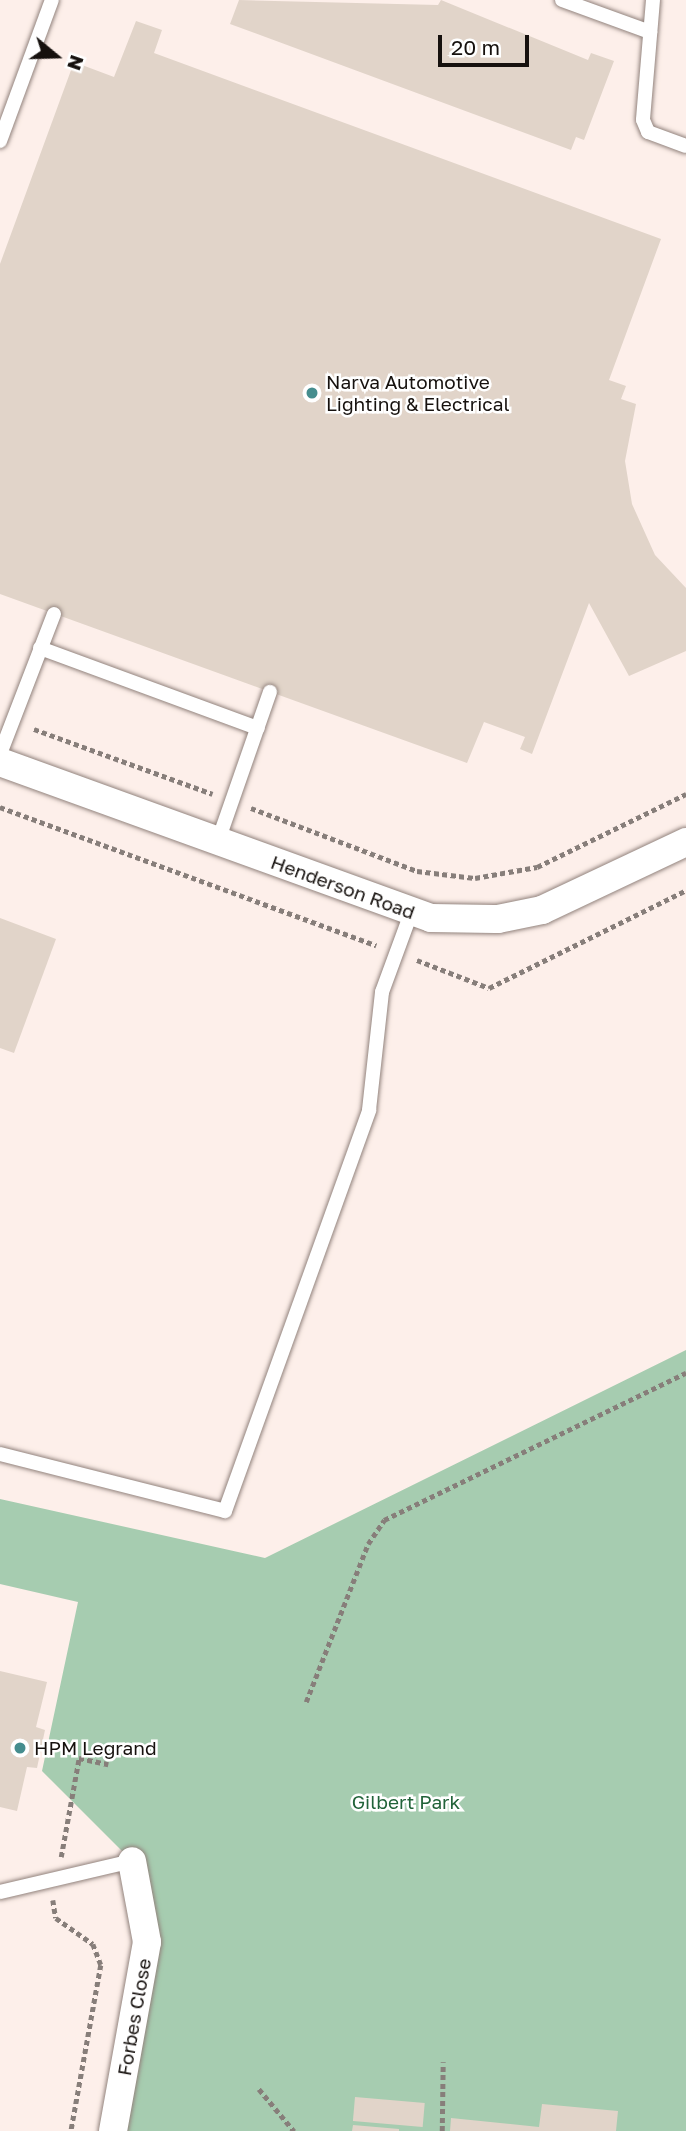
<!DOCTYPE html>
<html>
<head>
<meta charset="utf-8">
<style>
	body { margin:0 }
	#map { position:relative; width:686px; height:2131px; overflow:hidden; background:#fdefea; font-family:"Golos Text",sans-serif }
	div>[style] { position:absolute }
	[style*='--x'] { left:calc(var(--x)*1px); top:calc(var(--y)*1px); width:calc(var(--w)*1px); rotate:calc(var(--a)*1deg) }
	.green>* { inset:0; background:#a6ccb0 }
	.building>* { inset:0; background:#e1d4c9; transform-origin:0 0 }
	.path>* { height:4.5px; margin-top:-2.25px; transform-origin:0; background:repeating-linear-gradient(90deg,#877e7a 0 5px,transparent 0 8.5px) }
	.roads { filter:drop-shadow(0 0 2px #92837d) drop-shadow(0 0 2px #92837d) }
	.service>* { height:14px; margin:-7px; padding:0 7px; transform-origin:7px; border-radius:7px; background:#fff }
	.minor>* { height:28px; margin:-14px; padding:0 14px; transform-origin:14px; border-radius:14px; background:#fff }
	.dots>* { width:19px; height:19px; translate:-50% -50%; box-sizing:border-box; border:4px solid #fff; border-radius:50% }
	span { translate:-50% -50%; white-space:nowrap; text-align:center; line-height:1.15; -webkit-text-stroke:5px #fff; paint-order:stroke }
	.poi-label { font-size:19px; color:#16110e }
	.left { translate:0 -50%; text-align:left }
	.street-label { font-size:19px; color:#16110e }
	.park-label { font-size:19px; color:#216339 }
	.north { position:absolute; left:21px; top:21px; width:70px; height:70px; -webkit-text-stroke:5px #fff; paint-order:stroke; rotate:109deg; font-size:19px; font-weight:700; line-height:28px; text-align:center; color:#16110e }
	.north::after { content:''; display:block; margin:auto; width:24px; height:32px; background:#16110e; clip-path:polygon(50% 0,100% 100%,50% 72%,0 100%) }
	.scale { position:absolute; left:438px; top:35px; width:91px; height:32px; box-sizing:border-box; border:4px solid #16110e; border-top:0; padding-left:9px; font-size:21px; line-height:24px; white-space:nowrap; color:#16110e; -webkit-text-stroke:5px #fff; paint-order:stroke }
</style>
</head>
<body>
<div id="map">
	<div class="green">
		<div style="clip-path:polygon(686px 1350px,686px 2131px,113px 2131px,147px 1942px,132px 1861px,42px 1771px,78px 1602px,0 1584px,0 1499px,265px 1558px)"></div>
	</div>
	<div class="building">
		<div style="clip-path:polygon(239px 0,438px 5px,441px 0,588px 60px,591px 53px,614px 61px,584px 140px,576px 137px,571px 150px,230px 24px)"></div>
		<div style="clip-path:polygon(136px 21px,162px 30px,154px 53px,661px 239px,609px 380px,626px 386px,621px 399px,636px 404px,625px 461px,632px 504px,655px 555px,686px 588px,686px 651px,629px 676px,589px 603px,532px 754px,520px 749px,525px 737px,484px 722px,467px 763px,0 594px,0 264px,74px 62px,114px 77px)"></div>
		<div style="clip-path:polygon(0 918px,56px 939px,14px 1053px,0 1048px)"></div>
		<div style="clip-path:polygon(0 1671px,47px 1682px,36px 1727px,45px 1730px,37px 1768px,27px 1767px,17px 1811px,0 1807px)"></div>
		<div style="left:355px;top:2097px;width:70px;height:24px;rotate:5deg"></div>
		<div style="clip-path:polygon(542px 2104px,618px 2111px,616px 2131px,450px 2131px,451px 2118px,539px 2127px)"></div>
		<div style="clip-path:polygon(353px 2125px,399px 2129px,399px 2131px,352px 2131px)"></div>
	</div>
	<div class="path">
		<div style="--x:34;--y:729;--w:190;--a:20"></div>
		<div style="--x:0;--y:807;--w:401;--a:20.2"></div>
		<div style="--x:251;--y:808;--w:178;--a:20.8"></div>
		<div style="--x:417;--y:871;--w:58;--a:6.9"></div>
		<div style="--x:475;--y:878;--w:63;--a:-10.1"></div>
		<div style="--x:537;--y:867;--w:166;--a:-26.1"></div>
		<div style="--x:417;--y:960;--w:77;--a:21.3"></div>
		<div style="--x:489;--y:988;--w:220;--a:-26.4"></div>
		<div style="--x:306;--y:1702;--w:170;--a:-68.6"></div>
		<div style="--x:368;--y:1544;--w:29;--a:-56"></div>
		<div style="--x:384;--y:1520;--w:336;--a:-26"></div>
		<div style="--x:61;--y:1857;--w:101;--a:-79.7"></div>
		<div style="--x:79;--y:1758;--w:30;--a:12"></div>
		<div style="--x:53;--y:1900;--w:18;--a:81"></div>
		<div style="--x:56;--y:1918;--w:45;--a:35.1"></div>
		<div style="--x:93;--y:1944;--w:22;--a:69"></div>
		<div style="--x:101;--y:1965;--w:169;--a:100.2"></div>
		<div style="--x:259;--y:2089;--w:55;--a:50.2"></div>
		<div style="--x:442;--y:2131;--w:69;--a:-89.2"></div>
	</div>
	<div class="roads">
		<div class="service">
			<div style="--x:562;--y:0;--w:94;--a:20"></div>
			<div style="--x:653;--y:0;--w:120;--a:94.8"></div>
			<div style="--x:643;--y:120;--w:13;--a:67"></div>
			<div style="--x:648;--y:132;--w:40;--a:20.2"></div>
			<div style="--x:0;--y:141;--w:150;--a:-69.8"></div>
			<div style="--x:40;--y:648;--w:232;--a:20.2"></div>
			<div style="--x:0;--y:754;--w:150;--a:-68.9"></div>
			<div style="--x:218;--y:841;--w:158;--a:-70.8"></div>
			<div style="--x:0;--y:1454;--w:232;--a:14.2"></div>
			<div style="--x:225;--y:1511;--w:426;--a:-70.2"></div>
			<div style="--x:369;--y:1110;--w:119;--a:-83.7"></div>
			<div style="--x:382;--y:992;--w:84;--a:-69.8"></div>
			<div style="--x:0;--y:1892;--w:136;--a:-13.2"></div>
		</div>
		<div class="minor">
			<div style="--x:0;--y:762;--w:458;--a:19.9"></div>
			<div style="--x:431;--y:918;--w:67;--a:0.9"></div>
			<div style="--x:498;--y:919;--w:45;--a:-11.6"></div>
			<div style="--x:542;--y:910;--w:159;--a:-25.3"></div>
			<div style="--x:113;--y:2131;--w:192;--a:-79.8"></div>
			<div style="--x:147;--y:1942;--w:82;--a:-100.5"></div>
		</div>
	</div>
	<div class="dots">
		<div style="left:312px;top:393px;background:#458d8e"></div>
		<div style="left:20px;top:1748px;background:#458d8e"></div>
	</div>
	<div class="poi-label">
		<span class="left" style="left:326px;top:393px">Narva Automotive<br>Lighting &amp; Electrical</span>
		<span class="left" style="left:34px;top:1748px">HPM Legrand</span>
	</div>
	<div class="street-label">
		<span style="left:343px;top:887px;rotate:20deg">Henderson Road</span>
		<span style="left:134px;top:2017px;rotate:-80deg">Forbes Close</span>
	</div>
	<div class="park-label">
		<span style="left:406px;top:1802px">Gilbert Park</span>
	</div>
	<div class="north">N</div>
	<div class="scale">20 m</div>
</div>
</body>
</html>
